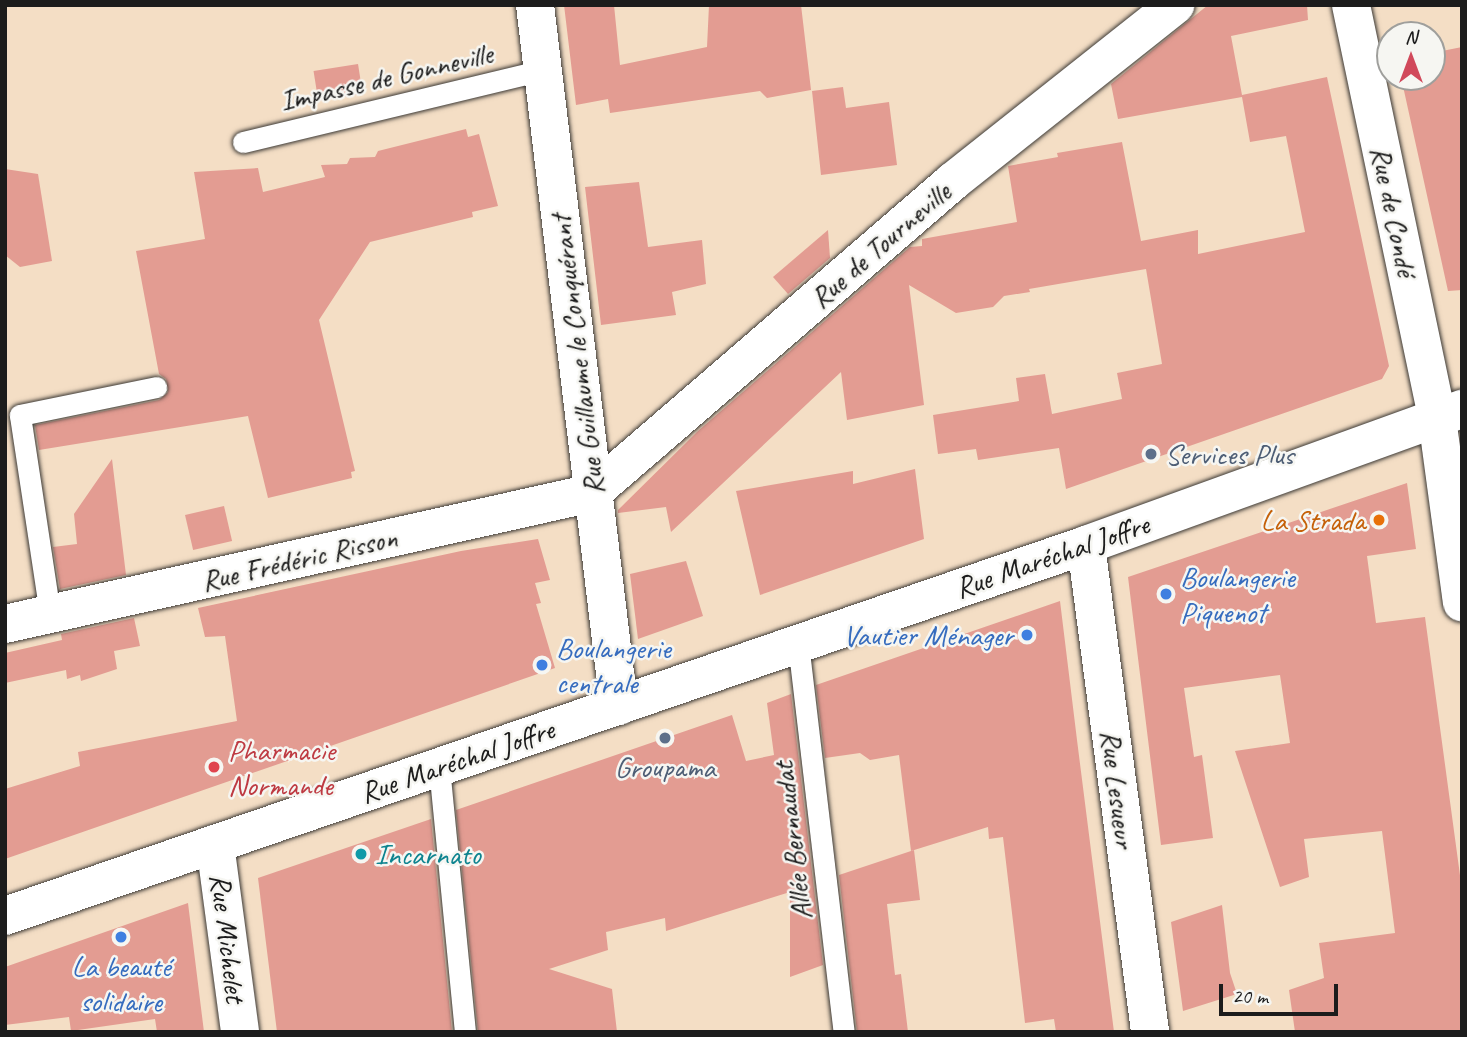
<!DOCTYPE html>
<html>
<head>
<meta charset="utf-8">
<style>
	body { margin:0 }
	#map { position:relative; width:1467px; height:1037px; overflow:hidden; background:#f4dec5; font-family:Caveat,sans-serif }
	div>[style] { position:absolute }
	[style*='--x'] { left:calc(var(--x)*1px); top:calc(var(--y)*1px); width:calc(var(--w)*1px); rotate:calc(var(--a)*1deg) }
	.building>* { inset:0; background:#e39c92; transform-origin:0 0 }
	.roads { filter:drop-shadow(0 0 2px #3c3935) drop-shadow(0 0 2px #3c3935) }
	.lane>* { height:21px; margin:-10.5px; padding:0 10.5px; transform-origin:10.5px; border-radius:10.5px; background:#fff }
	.street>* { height:38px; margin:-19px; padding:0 19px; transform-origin:19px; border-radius:19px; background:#fff }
	.secondary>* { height:38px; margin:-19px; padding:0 19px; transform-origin:19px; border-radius:19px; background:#fff }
	.dots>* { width:19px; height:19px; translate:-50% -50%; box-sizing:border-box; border:4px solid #f6f6f2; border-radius:50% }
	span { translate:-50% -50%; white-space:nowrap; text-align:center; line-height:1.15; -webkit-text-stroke:5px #f6f6f2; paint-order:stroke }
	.street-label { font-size:30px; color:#1c1c1c }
	.service-label { font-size:30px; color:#4e5e75 }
	.left { translate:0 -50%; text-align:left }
	.food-label { font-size:30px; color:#c56008 }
	.right { translate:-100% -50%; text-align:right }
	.shop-label { font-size:30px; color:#366cbe }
	.health-label { font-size:30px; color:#be3a42 }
	.culture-label { font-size:30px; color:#0d838f }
	.frame { position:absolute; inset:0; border:7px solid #1c1c1c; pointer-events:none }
	.north { position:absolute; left:1376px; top:21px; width:70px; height:70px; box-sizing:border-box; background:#f6f6f2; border:2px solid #9f9f9c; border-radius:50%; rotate:0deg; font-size:19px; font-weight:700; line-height:28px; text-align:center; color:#1c1c1c }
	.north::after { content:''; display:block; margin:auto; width:24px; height:32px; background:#d1495b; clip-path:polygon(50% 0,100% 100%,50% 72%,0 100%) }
	.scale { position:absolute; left:1219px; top:984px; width:119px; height:32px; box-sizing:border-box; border:4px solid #1c1c1c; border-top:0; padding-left:9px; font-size:21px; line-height:24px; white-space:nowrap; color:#1c1c1c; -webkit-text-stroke:5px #f6f6f2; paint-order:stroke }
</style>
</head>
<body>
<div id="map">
	<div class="building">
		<div style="clip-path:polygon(564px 5px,614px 5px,620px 65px,707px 47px,709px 5px,801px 5px,811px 90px,767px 98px,760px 91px,610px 113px,608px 99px,576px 105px)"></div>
		<div style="clip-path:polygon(1208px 5px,1307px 5px,1308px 20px,1231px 36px,1242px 95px,1327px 77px,1389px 366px,1382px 379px,1066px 489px,1059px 448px,978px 460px,976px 449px,938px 454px,933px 415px,1019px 401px,1016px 378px,1045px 374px,1052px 414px,1122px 399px,1117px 373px,1162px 364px,1146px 269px,1029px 289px,1030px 292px,1004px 296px,993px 307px,956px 313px,909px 285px,924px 405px,847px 420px,841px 372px,671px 532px,666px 507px,618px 513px,618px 510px,698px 431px,910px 247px,922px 246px,922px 239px,1017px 222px,1008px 166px,1058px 157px,1057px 153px,1122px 142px,1141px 241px,1198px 230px,1198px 254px,1305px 232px,1286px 136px,1250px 142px,1242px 97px,1118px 119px,1111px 84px)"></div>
		<div style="clip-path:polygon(1462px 47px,1462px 290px,1448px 291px,1401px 77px,1432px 77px,1432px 53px)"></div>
		<div style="left:358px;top:64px;width:30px;height:45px;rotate:81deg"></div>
		<div style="clip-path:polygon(843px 87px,846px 108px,889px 102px,897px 165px,821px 175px,812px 91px)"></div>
		<div style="clip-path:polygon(466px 129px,468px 137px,479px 134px,498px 206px,472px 212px,473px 217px,370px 242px,319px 320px,355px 471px,351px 472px,352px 478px,268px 498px,248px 416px,39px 450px,35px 425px,159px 400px,168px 392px,166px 379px,159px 374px,136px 251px,205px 239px,194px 172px,258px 168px,263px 192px,325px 177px,321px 165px,347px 164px,350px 158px,375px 157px,378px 151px)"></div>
		<div style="clip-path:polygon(5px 169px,38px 174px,52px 261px,20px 267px,5px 255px)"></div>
		<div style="clip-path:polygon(639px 182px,648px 247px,702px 240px,706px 284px,672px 292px,676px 315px,601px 325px,585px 187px)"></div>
		<div style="clip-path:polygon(828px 230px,830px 258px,788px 294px,773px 277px)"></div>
		<div style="clip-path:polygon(112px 459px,126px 575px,60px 589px,53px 547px,77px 544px,74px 514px)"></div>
		<div style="clip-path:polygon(915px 469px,924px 539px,760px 595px,736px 491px,853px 471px,853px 484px)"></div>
		<div style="clip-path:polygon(1407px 483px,1416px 549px,1367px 556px,1376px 623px,1425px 617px,1462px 890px,1462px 1032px,1295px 1032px,1289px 990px,1324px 978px,1319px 943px,1395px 933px,1382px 831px,1304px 839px,1309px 877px,1280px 887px,1235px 751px,1290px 743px,1280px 675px,1184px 688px,1194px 757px,1202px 755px,1213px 838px,1161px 845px,1128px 577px)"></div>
		<div style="left:224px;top:506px;width:36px;height:40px;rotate:77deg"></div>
		<div style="clip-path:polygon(538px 539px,550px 580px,535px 583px,541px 603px,536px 604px,555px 668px,5px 859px,5px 789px,80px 766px,78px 752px,237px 721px,225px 636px,205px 637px,198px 608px,461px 551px)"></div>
		<div style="clip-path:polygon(686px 561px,703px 616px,638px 639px,630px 574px)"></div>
		<div style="clip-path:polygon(1060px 601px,1077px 740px,1114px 1032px,1056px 1032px,1054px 1019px,1025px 1023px,1003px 837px,989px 839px,988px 827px,911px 851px,899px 755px,870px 760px,860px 753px,825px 758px,816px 685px)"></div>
		<div style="clip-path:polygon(134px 618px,140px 646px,114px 651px,117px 669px,81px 681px,80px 675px,67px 679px,66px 670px,5px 683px,5px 653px,62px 640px,61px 634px)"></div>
		<div style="clip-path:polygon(791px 694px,823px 965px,790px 977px,790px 892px,666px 931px,665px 918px,606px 932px,608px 950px,549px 969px,612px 989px,617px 1032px,478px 1032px,456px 810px,732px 715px,746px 761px,774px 755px,767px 703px)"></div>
		<div style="clip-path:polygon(431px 819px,452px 1032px,277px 1032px,258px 878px)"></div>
		<div style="clip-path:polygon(914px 850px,920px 900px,887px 904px,895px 975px,901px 974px,908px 1032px,857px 1032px,839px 875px)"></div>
		<div style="clip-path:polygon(188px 903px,204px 1032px,157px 1032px,155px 1019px,71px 1031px,69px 1017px,5px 1025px,5px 967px)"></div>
		<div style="clip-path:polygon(1222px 905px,1230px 973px,1237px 994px,1183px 1011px,1171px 922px)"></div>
	</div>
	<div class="roads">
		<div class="lane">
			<div style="--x:243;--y:142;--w:309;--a:-13.5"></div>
			<div style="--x:50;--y:614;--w:201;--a:-98.6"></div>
			<div style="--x:20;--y:415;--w:139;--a:-11.6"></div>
			<div style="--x:798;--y:643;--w:392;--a:83.3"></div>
			<div style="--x:439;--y:767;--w:266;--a:84.4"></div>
		</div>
		<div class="street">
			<div style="--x:535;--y:5;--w:706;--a:83.17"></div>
			<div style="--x:1351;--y:5;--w:422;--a:78.2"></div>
			<div style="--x:1437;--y:418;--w:186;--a:82.3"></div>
			<div style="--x:1086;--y:545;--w:491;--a:82.5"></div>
			<div style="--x:5;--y:624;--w:601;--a:-12.58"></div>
			<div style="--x:592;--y:493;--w:476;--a:-40.8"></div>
			<div style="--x:952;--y:182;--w:285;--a:-38.4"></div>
			<div style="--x:215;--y:844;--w:190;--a:82.4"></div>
		</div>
		<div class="secondary">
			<div style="--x:5;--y:916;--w:1143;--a:-18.94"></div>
			<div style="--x:1086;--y:545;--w:400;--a:-19.9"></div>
		</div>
	</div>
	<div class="dots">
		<div style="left:1151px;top:454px;background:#5c6f8a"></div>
		<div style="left:1379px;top:520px;background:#e8710a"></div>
		<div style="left:1166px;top:594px;background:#3f7fe0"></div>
		<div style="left:1027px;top:635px;background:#3f7fe0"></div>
		<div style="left:542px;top:665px;background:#3f7fe0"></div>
		<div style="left:665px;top:738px;background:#5c6f8a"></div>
		<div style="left:214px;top:767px;background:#e0444e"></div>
		<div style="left:361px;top:854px;background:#0f9aa8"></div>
		<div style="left:121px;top:937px;background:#3f7fe0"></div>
	</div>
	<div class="street-label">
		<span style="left:386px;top:77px;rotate:-13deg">Impasse de Gonneville</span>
		<span style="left:1394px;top:211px;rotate:78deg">Rue de Condé</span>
		<span style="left:880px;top:245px;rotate:-41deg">Rue de Tourneville</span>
		<span style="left:577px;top:355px;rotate:-97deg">Rue Guillaume le Conquérant</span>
		<span style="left:1052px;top:556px;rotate:-19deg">Rue Maréchal Joffre</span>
		<span style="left:299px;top:559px;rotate:-13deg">Rue Frédéric Risson</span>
		<span style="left:457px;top:761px;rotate:-19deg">Rue Maréchal Joffre</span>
		<span style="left:1118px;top:789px;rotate:83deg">Rue Lesueur</span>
		<span style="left:792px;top:841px;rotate:-97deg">Allée Bernaudat</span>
		<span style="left:228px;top:938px;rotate:83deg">Rue Michelet</span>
	</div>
	<div class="service-label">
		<span class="left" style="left:1165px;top:454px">Services Plus</span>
		<span style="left:665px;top:767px">Groupama</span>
	</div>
	<div class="food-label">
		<span class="right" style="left:1365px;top:520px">La Strada</span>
	</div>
	<div class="shop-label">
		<span class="left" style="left:1180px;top:594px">Boulangerie<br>Piquenot</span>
		<span class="right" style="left:1013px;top:635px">Vautier Ménager</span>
		<span class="left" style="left:556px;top:665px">Boulangerie<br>centrale</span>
		<span style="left:121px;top:983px">La beauté<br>solidaire</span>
	</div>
	<div class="health-label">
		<span class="left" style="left:228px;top:767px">Pharmacie<br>Normande</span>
	</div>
	<div class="culture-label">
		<span class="left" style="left:375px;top:854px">Incarnato</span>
	</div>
	<div class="frame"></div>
	<div class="north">N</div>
	<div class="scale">20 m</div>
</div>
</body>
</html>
